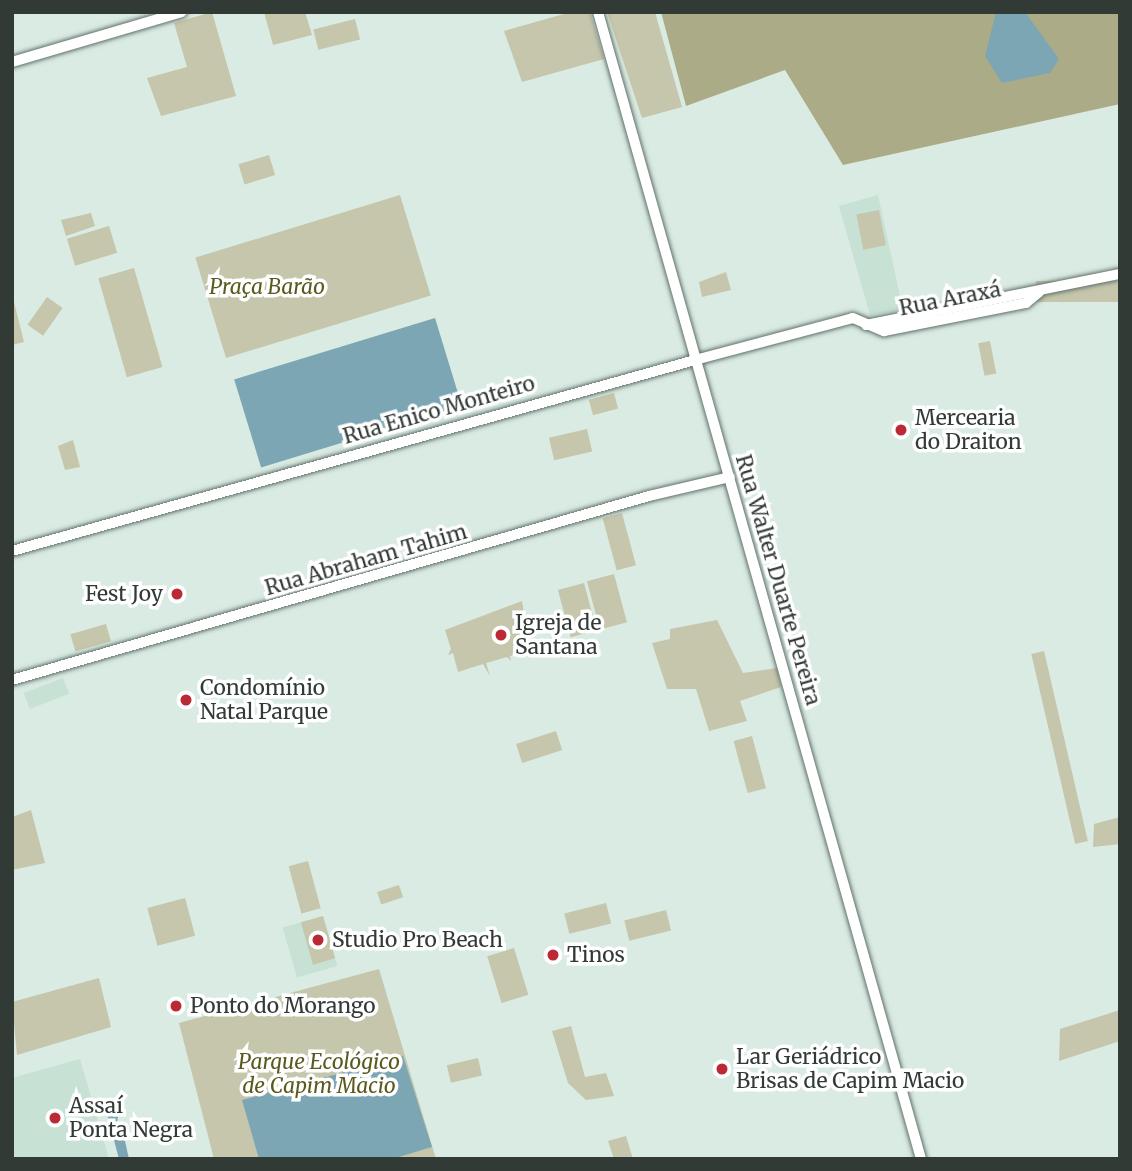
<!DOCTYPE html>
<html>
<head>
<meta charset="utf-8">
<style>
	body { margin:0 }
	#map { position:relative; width:1132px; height:1171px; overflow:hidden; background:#d9ebe2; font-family:Merriweather,serif }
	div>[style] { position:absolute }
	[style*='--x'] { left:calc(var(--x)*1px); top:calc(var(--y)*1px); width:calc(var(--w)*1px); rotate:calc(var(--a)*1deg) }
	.built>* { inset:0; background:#c7e1d4; transform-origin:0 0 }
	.green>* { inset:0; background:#c5c6ac; transform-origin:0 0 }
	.forest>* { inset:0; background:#abab87 }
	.water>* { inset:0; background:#7ca6b4; transform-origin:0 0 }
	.roads { filter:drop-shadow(0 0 2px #62726a) drop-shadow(0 0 2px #62726a) }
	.tertiary>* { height:10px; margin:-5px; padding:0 5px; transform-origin:5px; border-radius:5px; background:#fff }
	.secondary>* { height:10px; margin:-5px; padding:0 5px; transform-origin:5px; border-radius:5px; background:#fff }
	.dots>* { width:19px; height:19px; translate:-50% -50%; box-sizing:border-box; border:4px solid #fff; border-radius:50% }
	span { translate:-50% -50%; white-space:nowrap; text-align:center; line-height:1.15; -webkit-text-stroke:7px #fff; paint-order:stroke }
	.park-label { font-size:21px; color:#5b591e; font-style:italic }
	.street-label { font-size:21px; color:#323a36 }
	.poi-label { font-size:21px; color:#323a36 }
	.left { translate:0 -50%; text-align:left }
	.right { translate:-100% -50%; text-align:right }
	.frame { position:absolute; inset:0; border:14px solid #323a36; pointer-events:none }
</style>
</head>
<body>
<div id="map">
	<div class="built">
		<div style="clip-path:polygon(878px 195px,903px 310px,870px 315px,839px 206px)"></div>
		<div style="left:63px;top:678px;width:17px;height:42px;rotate:69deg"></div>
		<div style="left:323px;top:916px;width:52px;height:42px;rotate:74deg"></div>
		<div style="clip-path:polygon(80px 1059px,109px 1159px,12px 1159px,12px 1078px)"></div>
	</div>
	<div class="green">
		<div style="clip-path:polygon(212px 12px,236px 96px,161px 116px,147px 78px,187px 67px,174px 23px)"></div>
		<div style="clip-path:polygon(264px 12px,305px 12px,312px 35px,273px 45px)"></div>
		<div style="clip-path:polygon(571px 12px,590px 12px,604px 59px,522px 82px,504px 31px)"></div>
		<div style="clip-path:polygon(607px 12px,655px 12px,682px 107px,642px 118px)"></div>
		<div style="left:355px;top:19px;width:21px;height:43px;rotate:76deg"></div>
		<div style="left:269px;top:155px;width:21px;height:32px;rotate:73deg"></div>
		<div style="left:400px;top:195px;width:105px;height:214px;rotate:73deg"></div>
		<div style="left:879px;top:210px;width:36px;height:23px;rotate:79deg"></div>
		<div style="clip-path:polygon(91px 213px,95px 226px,66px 236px,61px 220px)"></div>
		<div style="left:109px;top:226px;width:28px;height:44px;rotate:73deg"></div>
		<div style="left:134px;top:268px;width:103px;height:37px;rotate:74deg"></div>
		<div style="clip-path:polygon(726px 272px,731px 290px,702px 297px,699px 282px)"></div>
		<div style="left:1120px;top:281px;width:21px;height:84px;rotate:90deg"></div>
		<div style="left:47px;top:297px;width:19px;height:34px;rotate:35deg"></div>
		<div style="clip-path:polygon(14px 302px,24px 342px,12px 345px,12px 303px)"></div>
		<div style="left:990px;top:341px;width:33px;height:12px;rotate:79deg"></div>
		<div style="left:614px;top:393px;width:16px;height:26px;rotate:75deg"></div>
		<div style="left:587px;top:429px;width:23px;height:39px;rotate:77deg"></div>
		<div style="clip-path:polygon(73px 440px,80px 467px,65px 470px,58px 446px)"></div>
		<div style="left:622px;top:513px;width:54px;height:20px;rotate:75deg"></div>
		<div style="left:614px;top:574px;width:50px;height:28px;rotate:75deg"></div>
		<div style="left:584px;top:583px;width:49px;height:27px;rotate:75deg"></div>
		<div style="clip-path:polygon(522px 601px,530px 651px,510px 656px,511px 661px,507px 657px,486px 663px,490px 676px,483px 664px,458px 672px,453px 653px,448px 655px,451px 649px,445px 630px)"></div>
		<div style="clip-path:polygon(717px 620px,743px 673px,777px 668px,781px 687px,740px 701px,747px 721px,709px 731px,696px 689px,667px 689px,652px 643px,670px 639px,670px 629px)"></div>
		<div style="left:106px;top:624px;width:18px;height:37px;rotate:74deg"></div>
		<div style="left:1044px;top:651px;width:195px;height:13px;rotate:77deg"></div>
		<div style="left:556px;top:731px;width:20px;height:42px;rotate:72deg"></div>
		<div style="left:752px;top:736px;width:54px;height:19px;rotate:75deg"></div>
		<div style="clip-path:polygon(31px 810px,45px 863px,12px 870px,12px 817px)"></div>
		<div style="clip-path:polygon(1120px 817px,1120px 844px,1093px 847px,1094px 824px)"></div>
		<div style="left:308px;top:861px;width:49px;height:20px;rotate:75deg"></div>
		<div style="left:399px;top:885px;width:13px;height:23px;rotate:72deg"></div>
		<div style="left:185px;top:898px;width:39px;height:39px;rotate:75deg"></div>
		<div style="left:606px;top:903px;width:21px;height:43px;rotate:76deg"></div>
		<div style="left:666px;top:910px;width:21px;height:43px;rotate:76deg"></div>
		<div style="left:323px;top:916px;width:44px;height:23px;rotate:74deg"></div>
		<div style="left:514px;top:948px;width:49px;height:28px;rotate:73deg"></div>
		<div style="clip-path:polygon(379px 969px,436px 1159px,214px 1159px,179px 1023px)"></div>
		<div style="clip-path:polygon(99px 978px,111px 1027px,17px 1055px,12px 1002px)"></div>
		<div style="clip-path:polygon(1120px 1010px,1120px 1041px,1059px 1061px,1060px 1029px)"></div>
		<div style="clip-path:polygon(571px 1026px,585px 1077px,606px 1073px,614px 1096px,586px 1100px,568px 1083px,552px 1031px)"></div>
		<div style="left:478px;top:1058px;width:18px;height:32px;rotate:77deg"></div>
		<div style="clip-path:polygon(626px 1136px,633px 1159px,614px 1159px,608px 1141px)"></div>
	</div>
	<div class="forest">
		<div style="clip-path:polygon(661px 12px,1120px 12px,1120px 104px,843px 165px,785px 70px,686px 106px)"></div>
	</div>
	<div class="water">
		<div style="clip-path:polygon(996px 12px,1025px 12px,1059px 59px,1050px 73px,1002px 83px,985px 56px)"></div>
		<div style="left:435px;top:318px;width:92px;height:210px;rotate:73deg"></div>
		<div style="clip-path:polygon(403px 1056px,432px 1147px,392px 1159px,259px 1159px,242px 1100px)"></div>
		<div style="clip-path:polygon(111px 1113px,118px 1117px,115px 1133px,125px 1141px,129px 1159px,119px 1159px,107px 1114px)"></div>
	</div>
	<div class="roads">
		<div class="tertiary">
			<div style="--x:12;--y:62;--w:177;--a:-16.4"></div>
			<div style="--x:12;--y:551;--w:709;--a:-15.62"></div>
		</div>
		<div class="secondary">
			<div style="--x:598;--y:12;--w:1192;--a:74.27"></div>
			<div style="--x:866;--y:325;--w:259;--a:-11.4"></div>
			<div style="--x:695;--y:360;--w:163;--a:-14.9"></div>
			<div style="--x:853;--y:318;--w:34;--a:23"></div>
			<div style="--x:884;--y:331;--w:145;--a:-11.2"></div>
			<div style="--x:1026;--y:303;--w:17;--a:-40"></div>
			<div style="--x:12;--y:680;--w:663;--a:-16.11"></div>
			<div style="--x:649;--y:496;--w:83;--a:-13.2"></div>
		</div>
	</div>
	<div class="dots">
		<div style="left:901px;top:430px;background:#ba2934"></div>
		<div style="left:177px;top:594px;background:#ba2934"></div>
		<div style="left:501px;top:635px;background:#ba2934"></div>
		<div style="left:186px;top:700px;background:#ba2934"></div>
		<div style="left:318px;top:940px;background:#ba2934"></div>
		<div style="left:553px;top:955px;background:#ba2934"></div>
		<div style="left:176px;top:1006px;background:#ba2934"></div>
		<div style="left:722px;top:1069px;background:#ba2934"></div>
		<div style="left:55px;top:1118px;background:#ba2934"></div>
	</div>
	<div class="park-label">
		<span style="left:267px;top:287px">Praça Barão</span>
		<span style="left:319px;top:1074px">Parque Ecológico<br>de Capim Macio</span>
	</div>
	<div class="street-label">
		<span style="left:950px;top:299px;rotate:-11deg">Rua Araxá</span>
		<span style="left:439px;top:410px;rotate:-16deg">Rua Enico Monteiro</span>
		<span style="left:366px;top:560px;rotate:-16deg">Rua Abraham Tahim</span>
		<span style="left:778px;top:580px;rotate:74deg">Rua Walter Duarte Pereira</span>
	</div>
	<div class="poi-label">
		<span class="left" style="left:915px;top:430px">Mercearia<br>do Draiton</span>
		<span class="right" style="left:163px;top:594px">Fest Joy</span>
		<span class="left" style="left:515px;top:635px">Igreja de<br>Santana</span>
		<span class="left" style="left:200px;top:700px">Condomínio<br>Natal Parque</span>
		<span class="left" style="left:332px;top:940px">Studio Pro Beach</span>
		<span class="left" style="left:567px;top:955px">Tinos</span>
		<span class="left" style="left:190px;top:1006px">Ponto do Morango</span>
		<span class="left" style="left:736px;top:1069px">Lar Geriádrico<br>Brisas de Capim Macio</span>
		<span class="left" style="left:69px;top:1118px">Assaí<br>Ponta Negra</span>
	</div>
	<div class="frame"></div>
</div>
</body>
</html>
